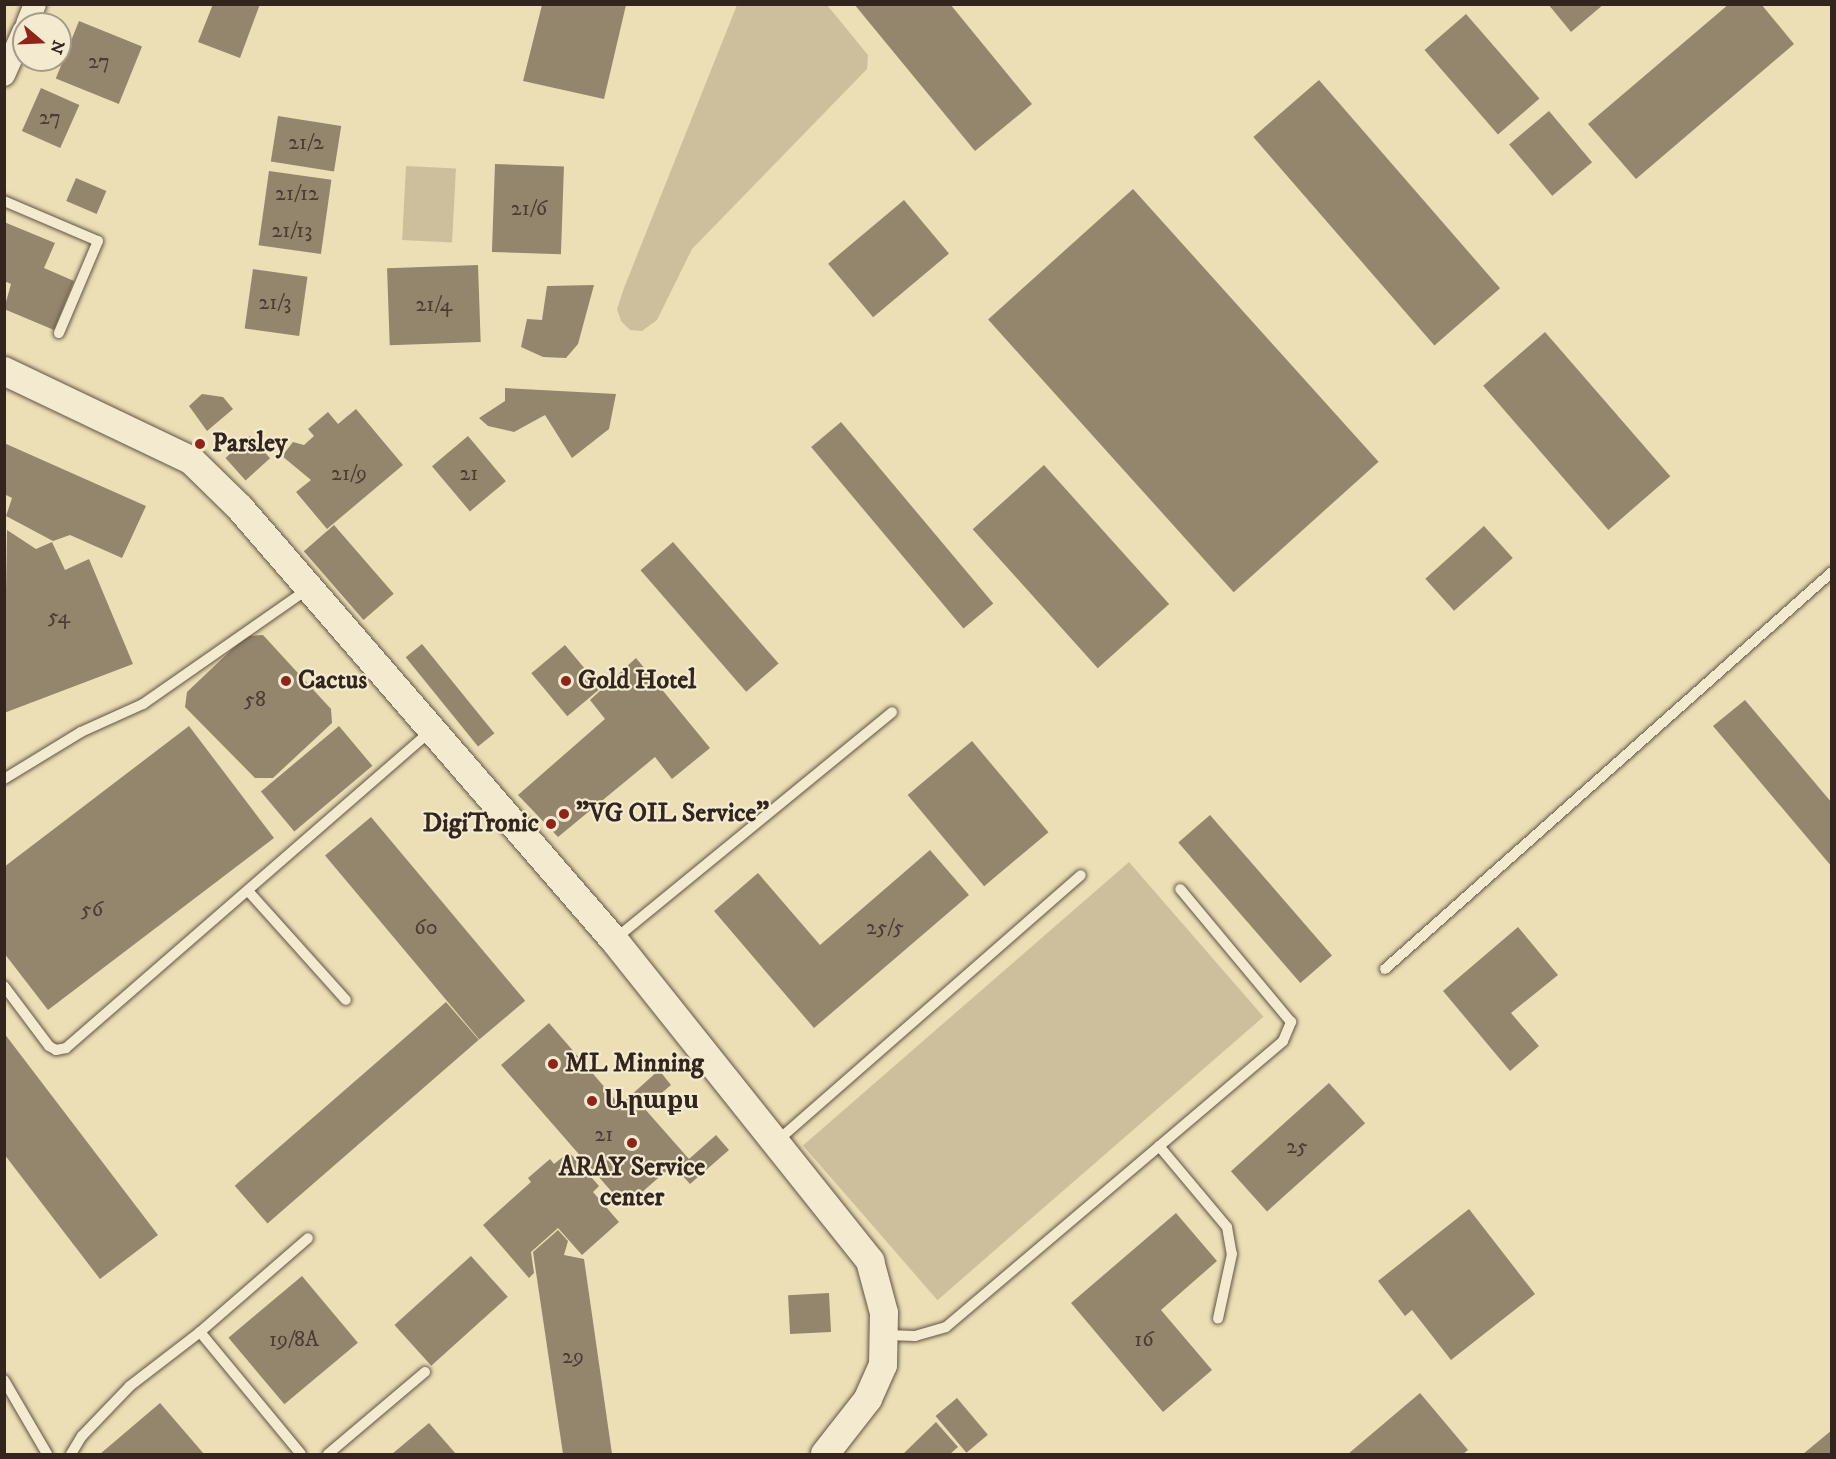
<!DOCTYPE html>
<html>
<head>
<meta charset="utf-8">
<style>
	body { margin:0 }
	#map { position:relative; width:1836px; height:1459px; overflow:hidden; background:#ecdfb6; font-family:"IM FELL DW Pica","Noto Serif Armenian",serif }
	div>[style] { position:absolute }
	[style*='--x'] { left:calc(var(--x)*1px); top:calc(var(--y)*1px); width:calc(var(--w)*1px); rotate:calc(var(--a)*1deg) }
	.green>* { inset:0; background:#cdbf9c; transform-origin:0 0 }
	.building>* { inset:0; background:#93866d; transform-origin:0 0 }
	.roads { filter:drop-shadow(0 0 2px #615444) drop-shadow(0 0 2px #615444) }
	.service>* { height:10px; margin:-5px; padding:0 5px; transform-origin:5px; border-radius:5px; background:#f3ead0 }
	.minor>* { height:22px; margin:-11px; padding:0 11px; transform-origin:11px; border-radius:11px; background:#f3ead0 }
	.tertiary>* { height:28px; margin:-14px; padding:0 14px; transform-origin:14px; border-radius:14px; background:#f3ead0 }
	.dots>* { width:16px; height:16px; translate:-50% -50%; box-sizing:border-box; border:3px solid #f3ead0; border-radius:50% }
	span { translate:-50% -50%; white-space:nowrap; text-align:center; line-height:1.15; -webkit-text-stroke:4.5px #f3ead0; paint-order:stroke }
	.number-label { font-size:22px; color:#4b3d32 }
	.number-label span { -webkit-text-stroke-width:0 }
	.poi-label { font-size:26px; color:#33251e; font-weight:700 }
	.left { translate:0 -50%; text-align:left }
	.right { translate:-100% -50%; text-align:right }
	.frame { position:absolute; inset:0; border:6px solid #33251e; pointer-events:none }
	.north { position:absolute; left:12px; top:12px; width:60px; height:60px; box-sizing:border-box; background:#f3ead0; border:2px solid #a69b89; border-radius:50%; rotate:109deg; font-size:16px; font-weight:700; line-height:24px; text-align:center; color:#33251e }
	.north::after { content:''; display:block; margin:auto; width:21px; height:27px; background:#8f2418; clip-path:polygon(50% 0,100% 100%,50% 72%,0 100%) }
</style>
</head>
<body>
<div id="map">
	<div class="green">
		<div style="clip-path:polygon(737px 5px,827px 5px,868px 55px,867px 69px,692px 249px,657px 320px,642px 331px,630px 330px,621px 321px,617px 309px,624px 288px)"></div>
		<div style="left:406px;top:166px;width:50px;height:74px;rotate:3deg"></div>
		<div style="left:1129px;top:862px;width:205px;height:432px;rotate:49deg"></div>
	</div>
	<div class="building">
		<div style="clip-path:polygon(213px 4px,260px 4px,240px 58px,198px 42px)"></div>
		<div style="clip-path:polygon(854px 4px,950px 4px,1032px 104px,975px 151px)"></div>
		<div style="clip-path:polygon(1548px 4px,1604px 4px,1571px 32px)"></div>
		<div style="clip-path:polygon(1729px 4px,1761px 4px,1794px 44px,1636px 179px,1588px 124px)"></div>
		<div style="clip-path:polygon(542px 5px,626px 5px,604px 99px,523px 81px)"></div>
		<div style="left:1466px;top:14px;width:112px;height:55px;rotate:49deg"></div>
		<div style="left:79px;top:21px;width:68px;height:62px;rotate:22deg"></div>
		<div style="left:1319px;top:80px;width:276px;height:87px;rotate:49deg"></div>
		<div style="left:41px;top:88px;width:42px;height:47px;rotate:24deg"></div>
		<div style="left:1549px;top:111px;width:67px;height:52px;rotate:50deg"></div>
		<div style="left:278px;top:116px;width:64px;height:46px;rotate:9deg"></div>
		<div style="left:495px;top:164px;width:69px;height:88px;rotate:2deg"></div>
		<div style="left:269px;top:171px;width:63px;height:75px;rotate:8deg"></div>
		<div style="left:76px;top:178px;width:33px;height:25px;rotate:23deg"></div>
		<div style="left:1133px;top:189px;width:367px;height:195px;rotate:48deg"></div>
		<div style="left:904px;top:200px;width:70px;height:99px;rotate:50deg"></div>
		<div style="clip-path:polygon(4px 222px,55px 243px,44px 268px,74px 281px,54px 330px,4px 309px,11px 284px,4px 281px)"></div>
		<div style="left:478px;top:265px;width:77px;height:91px;rotate:88deg"></div>
		<div style="left:253px;top:269px;width:55px;height:60px;rotate:8deg"></div>
		<div style="clip-path:polygon(594px 285px,578px 344px,566px 358px,543px 357px,521px 347px,527px 319px,542px 320px,547px 286px)"></div>
		<div style="left:1545px;top:332px;width:191px;height:82px;rotate:49deg"></div>
		<div style="clip-path:polygon(505px 388px,616px 394px,609px 429px,572px 458px,545px 415px,514px 432px,488px 426px,479px 418px,505px 401px)"></div>
		<div style="clip-path:polygon(202px 394px,223px 397px,233px 409px,207px 431px,189px 406px)"></div>
		<div style="clip-path:polygon(356px 409px,403px 465px,327px 529px,296px 492px,311px 480px,282px 456px,293px 442px,304px 445px,314px 436px,308px 429px,328px 412px,338px 424px)"></div>
		<div style="left:841px;top:422px;width:237px;height:39px;rotate:50deg"></div>
		<div style="left:250px;top:436px;width:30px;height:33px;rotate:48deg"></div>
		<div style="left:468px;top:436px;width:59px;height:47px;rotate:50deg"></div>
		<div style="clip-path:polygon(4px 443px,146px 506px,122px 558px,70px 535px,53px 541px,6px 516px,12px 498px,4px 494px)"></div>
		<div style="left:1044px;top:465px;width:187px;height:96px;rotate:48deg"></div>
		<div style="left:334px;top:525px;width:91px;height:40px;rotate:49deg"></div>
		<div style="left:1484px;top:526px;width:43px;height:79px;rotate:48deg"></div>
		<div style="clip-path:polygon(7px 530px,36px 549px,52px 542px,65px 570px,89px 559px,133px 664px,4px 713px)"></div>
		<div style="left:673px;top:542px;width:161px;height:43px;rotate:49deg"></div>
		<div style="clip-path:polygon(263px 635px,331px 709px,332px 723px,273px 778px,255px 778px,185px 707px,187px 692px,246px 636px)"></div>
		<div style="left:422px;top:644px;width:115px;height:21px;rotate:51deg"></div>
		<div style="left:565px;top:645px;width:56px;height:44px;rotate:50deg"></div>
		<div style="clip-path:polygon(636px 658px,710px 748px,672px 779px,655px 757px,558px 837px,518px 795px,605px 719px,590px 700px)"></div>
		<div style="clip-path:polygon(1745px 700px,1832px 803px,1832px 867px,1713px 726px)"></div>
		<div style="clip-path:polygon(189px 726px,274px 838px,48px 1010px,4px 953px,4px 867px)"></div>
		<div style="left:339px;top:726px;width:52px;height:102px;rotate:50deg"></div>
		<div style="left:972px;top:741px;width:119px;height:84px;rotate:50deg"></div>
		<div style="left:1210px;top:815px;width:186px;height:42px;rotate:49deg"></div>
		<div style="left:371px;top:817px;width:240px;height:60px;rotate:50deg"></div>
		<div style="clip-path:polygon(930px 850px,969px 895px,814px 1028px,714px 911px,758px 873px,820px 945px)"></div>
		<div style="clip-path:polygon(1518px 927px,1558px 975px,1511px 1013px,1539px 1046px,1510px 1071px,1443px 991px)"></div>
		<div style="left:446px;top:1002px;width:50px;height:280px;rotate:49deg"></div>
		<div style="clip-path:polygon(549px 1023px,620px 1105px,659px 1070px,671px 1085px,644px 1108px,689px 1159px,716px 1135px,729px 1150px,690px 1184px,673px 1165px,625px 1207px,501px 1065px)"></div>
		<div style="clip-path:polygon(4px 1033px,158px 1235px,100px 1279px,4px 1154px)"></div>
		<div style="left:1329px;top:1083px;width:54px;height:132px;rotate:48deg"></div>
		<div style="clip-path:polygon(569px 1152px,599px 1186px,593px 1192px,619px 1222px,582px 1255px,558px 1228px,531px 1252px,534px 1273px,529px 1278px,483px 1225px,531px 1182px,528px 1178px,550px 1159px,554px 1164px)"></div>
		<div style="clip-path:polygon(1469px 1209px,1535px 1294px,1451px 1360px,1412px 1310px,1405px 1316px,1378px 1281px)"></div>
		<div style="clip-path:polygon(1176px 1213px,1217px 1261px,1161px 1310px,1212px 1370px,1163px 1412px,1071px 1303px)"></div>
		<div style="clip-path:polygon(558px 1230px,568px 1241px,564px 1255px,584px 1259px,612px 1454px,563px 1454px,533px 1252px)"></div>
		<div style="left:471px;top:1256px;width:55px;height:103px;rotate:48deg"></div>
		<div style="left:302px;top:1276px;width:87px;height:96px;rotate:50deg"></div>
		<div style="left:829px;top:1293px;width:39px;height:41px;rotate:87deg"></div>
		<div style="clip-path:polygon(1420px 1393px,1468px 1450px,1463px 1454px,1348px 1454px)"></div>
		<div style="left:957px;top:1398px;width:48px;height:28px;rotate:50deg"></div>
		<div style="clip-path:polygon(160px 1403px,204px 1454px,100px 1454px)"></div>
		<div style="clip-path:polygon(936px 1422px,958px 1447px,950px 1454px,903px 1454px)"></div>
		<div style="clip-path:polygon(429px 1423px,456px 1454px,392px 1454px)"></div>
		<div style="clip-path:polygon(1832px 1430px,1832px 1454px,1803px 1454px)"></div>
	</div>
	<div class="roads">
		<div class="service">
			<div style="--x:4;--y:201;--w:102;--a:23.1"></div>
			<div style="--x:98;--y:241;--w:100;--a:113"></div>
			<div style="--x:4;--y:779;--w:90;--a:-31.4"></div>
			<div style="--x:81;--y:732;--w:68;--a:-24.3"></div>
			<div style="--x:143;--y:704;--w:189;--a:-34.9"></div>
			<div style="--x:249;--y:892;--w:145;--a:48.1"></div>
			<div style="--x:615;--y:939;--w:358;--a:-39.3"></div>
			<div style="--x:1385;--y:969;--w:598;--a:-41.61"></div>
			<div style="--x:4;--y:986;--w:75;--a:53.1"></div>
			<div style="--x:49;--y:1046;--w:8;--a:30"></div>
			<div style="--x:56;--y:1050;--w:10;--a:-11"></div>
			<div style="--x:66;--y:1048;--w:474;--a:-41"></div>
			<div style="--x:776;--y:1142;--w:405;--a:-41.2"></div>
			<div style="--x:1159;--y:1146;--w:106;--a:50"></div>
			<div style="--x:1227;--y:1227;--w:27;--a:80"></div>
			<div style="--x:1232;--y:1254;--w:66;--a:102.2"></div>
			<div style="--x:200;--y:1332;--w:158;--a:50.4"></div>
			<div style="--x:887;--y:1335;--w:28;--a:2"></div>
			<div style="--x:915;--y:1336;--w:32;--a:-16"></div>
			<div style="--x:946;--y:1327;--w:442;--a:-40.3"></div>
			<div style="--x:1283;--y:1041;--w:21;--a:-67"></div>
			<div style="--x:1291;--y:1022;--w:173;--a:-129.8"></div>
			<div style="--x:4;--y:1380;--w:86;--a:59.8"></div>
			<div style="--x:71;--y:1454;--w:21;--a:-59"></div>
			<div style="--x:82;--y:1436;--w:69;--a:-46.2"></div>
			<div style="--x:130;--y:1386;--w:88;--a:-37.6"></div>
			<div style="--x:200;--y:1332;--w:143;--a:-41"></div>
			<div style="--x:328;--y:1454;--w:127;--a:-40.2"></div>
		</div>
		<div class="minor">
			<div style="--x:27;--y:24;--w:22;--a:-68"></div>
			<div style="--x:4;--y:75;--w:49;--a:-66"></div>
		</div>
		<div class="tertiary">
			<div style="--x:4;--y:371;--w:207;--a:25.5"></div>
			<div style="--x:191;--y:460;--w:69;--a:44.4"></div>
			<div style="--x:240;--y:508;--w:571;--a:49.12"></div>
			<div style="--x:614;--y:940;--w:411;--a:51.4"></div>
			<div style="--x:870;--y:1261;--w:54;--a:74.9"></div>
			<div style="--x:884;--y:1313;--w:52;--a:91.1"></div>
			<div style="--x:883;--y:1365;--w:37;--a:114"></div>
			<div style="--x:868;--y:1399;--w:70;--a:128"></div>
		</div>
	</div>
	<div class="dots">
		<div style="left:200px;top:444px;background:#8f2418"></div>
		<div style="left:286px;top:681px;background:#8f2418"></div>
		<div style="left:566px;top:681px;background:#8f2418"></div>
		<div style="left:564px;top:814px;background:#8f2418"></div>
		<div style="left:551px;top:824px;background:#8f2418"></div>
		<div style="left:553px;top:1064px;background:#8f2418"></div>
		<div style="left:592px;top:1101px;background:#8f2418"></div>
		<div style="left:632px;top:1143px;background:#8f2418"></div>
	</div>
	<div class="number-label">
		<span style="left:99px;top:62px">27</span>
		<span style="left:50px;top:118px">27</span>
		<span style="left:306px;top:143px">21/2</span>
		<span style="left:297px;top:194px">21/12</span>
		<span style="left:529px;top:209px">21/6</span>
		<span style="left:292px;top:231px">21/13</span>
		<span style="left:275px;top:303px">21/3</span>
		<span style="left:434px;top:305px">21/4</span>
		<span style="left:349px;top:474px">21/9</span>
		<span style="left:469px;top:474px">21</span>
		<span style="left:59px;top:617px">54</span>
		<span style="left:255px;top:700px">58</span>
		<span style="left:92px;top:910px">56</span>
		<span style="left:426px;top:928px">60</span>
		<span style="left:885px;top:928px">25/5</span>
		<span style="left:604px;top:1135px">21</span>
		<span style="left:1297px;top:1147px">25</span>
		<span style="left:294px;top:1340px">19/8A</span>
		<span style="left:1144px;top:1340px">16</span>
		<span style="left:573px;top:1357px">29</span>
	</div>
	<div class="poi-label">
		<span class="left" style="left:212px;top:444px">Parsley</span>
		<span class="left" style="left:298px;top:681px">Cactus</span>
		<span class="left" style="left:578px;top:681px">Gold Hotel</span>
		<span class="left" style="left:576px;top:814px">"VG OIL Service"</span>
		<span class="right" style="left:539px;top:824px">DigiTronic</span>
		<span class="left" style="left:565px;top:1064px">ML Minning</span>
		<span class="left" style="left:604px;top:1101px">Արաքս</span>
		<span style="left:632px;top:1183px">ARAY Service<br>center</span>
	</div>
	<div class="frame"></div>
	<div class="north">N</div>
</div>
</body>
</html>
